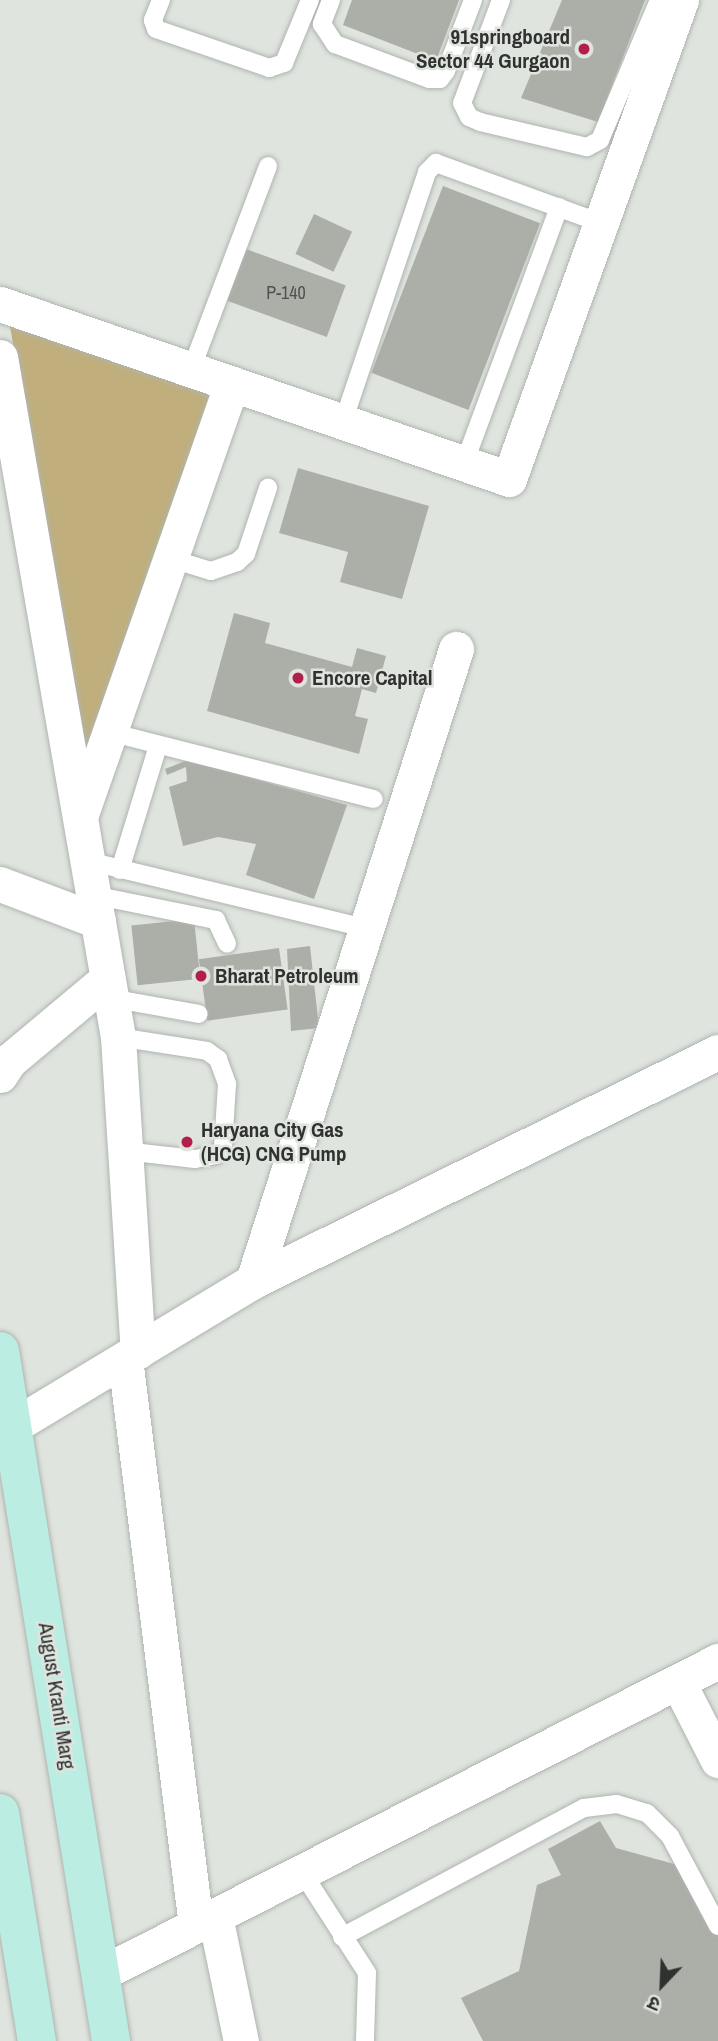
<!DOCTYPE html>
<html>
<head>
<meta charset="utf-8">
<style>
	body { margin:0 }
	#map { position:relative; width:718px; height:2041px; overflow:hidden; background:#dfe4df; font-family:"Archivo Narrow","Noto Sans Devanagari",sans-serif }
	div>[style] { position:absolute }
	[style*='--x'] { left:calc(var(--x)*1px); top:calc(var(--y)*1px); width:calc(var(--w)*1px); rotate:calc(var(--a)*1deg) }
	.green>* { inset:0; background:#c0af7d }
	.building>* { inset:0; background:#acaea8; transform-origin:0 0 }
	.roads { filter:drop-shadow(0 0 2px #afb4af) drop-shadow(0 0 2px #afb4af) }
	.service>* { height:18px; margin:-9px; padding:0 9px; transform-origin:9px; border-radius:9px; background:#fff }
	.minor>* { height:35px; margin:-17.5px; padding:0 17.5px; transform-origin:17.5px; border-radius:17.5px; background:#fff }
	.secondary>* { height:38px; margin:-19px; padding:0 19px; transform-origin:19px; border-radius:19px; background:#bcede2 }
	.dots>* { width:19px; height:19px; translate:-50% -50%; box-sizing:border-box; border:4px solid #dfe4df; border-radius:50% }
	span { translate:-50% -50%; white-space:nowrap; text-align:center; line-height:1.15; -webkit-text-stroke:5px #dfe4df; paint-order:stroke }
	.number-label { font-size:18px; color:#4f514e }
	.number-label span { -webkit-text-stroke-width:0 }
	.poi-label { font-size:21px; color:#303230; font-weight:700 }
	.right { translate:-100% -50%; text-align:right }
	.left { translate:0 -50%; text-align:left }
	.street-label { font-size:21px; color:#303230 }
	.north { position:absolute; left:627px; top:1950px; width:70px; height:70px; -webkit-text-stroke:5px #dfe4df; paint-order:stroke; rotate:203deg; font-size:19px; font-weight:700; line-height:28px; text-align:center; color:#303230 }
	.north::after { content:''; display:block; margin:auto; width:24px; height:32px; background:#303230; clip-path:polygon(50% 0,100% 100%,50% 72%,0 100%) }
</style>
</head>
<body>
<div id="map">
	<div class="green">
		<div style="clip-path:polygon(9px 321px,216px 394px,87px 761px)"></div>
	</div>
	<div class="building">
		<div style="clip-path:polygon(352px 0,459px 0,436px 61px,343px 25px)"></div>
		<div style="clip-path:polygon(562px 0,645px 0,598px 122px,521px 98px)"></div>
		<div style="left:443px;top:186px;width:104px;height:200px;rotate:21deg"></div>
		<div style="left:314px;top:214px;width:42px;height:44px;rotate:25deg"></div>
		<div style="left:246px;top:249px;width:106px;height:55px;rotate:20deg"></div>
		<div style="clip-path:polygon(298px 468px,429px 506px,402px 599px,340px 582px,348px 552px,279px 533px)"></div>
		<div style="clip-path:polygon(234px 613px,270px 623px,265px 643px,352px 667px,357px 648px,386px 656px,376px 693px,362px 689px,355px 716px,368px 719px,359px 754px,207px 711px)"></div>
		<div style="clip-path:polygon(188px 760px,347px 805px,314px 899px,246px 875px,256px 844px,218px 837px,183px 846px,169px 787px,187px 781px,186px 767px,167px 775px,165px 769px)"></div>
		<div style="left:194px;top:919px;width:60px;height:63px;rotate:84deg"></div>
		<div style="clip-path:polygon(310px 946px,319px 1028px,291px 1031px,287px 949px)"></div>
		<div style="left:279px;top:948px;width:62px;height:81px;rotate:82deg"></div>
		<div style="clip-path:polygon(600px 1821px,616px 1848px,685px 1867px,718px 1932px,718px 2041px,483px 2041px,461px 1998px,519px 1971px,537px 1885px,561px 1875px,548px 1849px)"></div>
	</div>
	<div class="roads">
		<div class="service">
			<div style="--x:161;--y:0;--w:22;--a:112"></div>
			<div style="--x:153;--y:20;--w:9;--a:72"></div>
			<div style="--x:156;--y:29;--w:120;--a:19"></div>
			<div style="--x:269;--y:68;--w:16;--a:-18"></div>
			<div style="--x:284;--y:63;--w:68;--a:-67.6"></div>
			<div style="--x:331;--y:0;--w:26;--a:111"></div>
			<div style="--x:322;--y:24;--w:24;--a:57"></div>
			<div style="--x:335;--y:44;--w:100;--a:20.4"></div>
			<div style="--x:429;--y:79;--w:11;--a:0"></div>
			<div style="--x:440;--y:79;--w:10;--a:-53"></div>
			<div style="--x:446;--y:71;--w:76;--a:-69.2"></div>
			<div style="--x:501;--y:0;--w:110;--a:110.7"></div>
			<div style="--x:462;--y:103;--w:16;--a:63"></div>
			<div style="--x:469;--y:117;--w:12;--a:24"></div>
			<div style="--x:480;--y:122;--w:110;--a:13.2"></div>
			<div style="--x:587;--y:147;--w:15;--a:-28"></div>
			<div style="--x:600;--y:140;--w:88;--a:-67.2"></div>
			<div style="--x:643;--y:62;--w:9;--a:-162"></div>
			<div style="--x:634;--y:59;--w:64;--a:-67"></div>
			<div style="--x:191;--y:370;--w:218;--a:-69.3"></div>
			<div style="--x:343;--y:422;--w:264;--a:-71.4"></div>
			<div style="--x:427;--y:172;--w:13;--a:-45"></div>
			<div style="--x:436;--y:163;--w:176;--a:20"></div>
			<div style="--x:464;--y:464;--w:274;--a:-69.7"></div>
			<div style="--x:172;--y:559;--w:41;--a:17.1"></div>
			<div style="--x:211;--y:571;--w:28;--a:-19"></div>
			<div style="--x:237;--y:562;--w:12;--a:-42"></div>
			<div style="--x:246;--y:554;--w:70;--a:-71.6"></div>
			<div style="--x:109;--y:732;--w:273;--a:14.2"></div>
			<div style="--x:88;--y:861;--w:286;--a:13.6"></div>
			<div style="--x:120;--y:870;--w:130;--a:-73"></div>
			<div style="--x:93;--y:895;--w:126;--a:11.5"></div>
			<div style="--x:216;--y:920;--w:26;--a:65"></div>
			<div style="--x:110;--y:998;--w:90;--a:10.2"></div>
			<div style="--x:118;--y:1037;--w:90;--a:8.9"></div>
			<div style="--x:207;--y:1051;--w:14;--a:36"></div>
			<div style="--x:218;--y:1059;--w:27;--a:70"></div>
			<div style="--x:227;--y:1084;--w:64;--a:93.6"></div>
			<div style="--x:223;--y:1148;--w:10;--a:135"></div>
			<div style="--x:216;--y:1155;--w:21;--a:169"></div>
			<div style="--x:195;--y:1159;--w:70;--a:-173.5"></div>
			<div style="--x:302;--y:1872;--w:120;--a:57.2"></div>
			<div style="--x:367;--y:1973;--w:68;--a:91.7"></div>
			<div style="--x:342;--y:1937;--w:274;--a:-28.1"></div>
			<div style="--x:584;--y:1808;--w:33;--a:-7"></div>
			<div style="--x:617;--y:1804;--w:31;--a:17"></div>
			<div style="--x:647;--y:1813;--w:33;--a:45"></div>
			<div style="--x:670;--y:1836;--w:102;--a:61.9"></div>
		</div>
		<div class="minor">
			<div style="--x:0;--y:304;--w:538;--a:18.97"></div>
			<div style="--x:509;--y:479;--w:509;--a:-70.25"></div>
			<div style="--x:0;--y:357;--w:690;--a:80.16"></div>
			<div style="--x:118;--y:1037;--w:315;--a:86.4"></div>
			<div style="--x:81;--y:814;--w:456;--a:-70.7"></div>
			<div style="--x:0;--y:884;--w:105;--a:20.7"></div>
			<div style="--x:0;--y:1075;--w:17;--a:-57"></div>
			<div style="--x:9;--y:1061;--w:128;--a:-39.9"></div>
			<div style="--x:253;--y:1281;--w:664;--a:-72.19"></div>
			<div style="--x:125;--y:1359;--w:571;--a:82.86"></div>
			<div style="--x:13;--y:1426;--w:280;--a:-31.1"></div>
			<div style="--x:253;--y:1281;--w:518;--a:-26.22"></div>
			<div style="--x:678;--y:1682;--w:88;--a:62.9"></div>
			<div style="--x:215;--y:1916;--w:128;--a:78.3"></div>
			<div style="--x:102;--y:1973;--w:691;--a:-26.86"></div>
		</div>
		<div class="secondary">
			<div style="--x:0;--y:1351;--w:699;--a:80.86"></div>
			<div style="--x:0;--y:1813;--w:231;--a:80.8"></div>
		</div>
	</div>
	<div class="dots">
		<div style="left:584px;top:49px;background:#b11f4a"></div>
		<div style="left:298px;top:678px;background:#b11f4a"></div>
		<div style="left:201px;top:976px;background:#b11f4a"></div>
		<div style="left:187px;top:1142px;background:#b11f4a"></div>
	</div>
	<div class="number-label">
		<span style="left:286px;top:293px">P-140</span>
	</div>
	<div class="poi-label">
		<span class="right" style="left:570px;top:49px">91springboard<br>Sector 44 Gurgaon</span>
		<span class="left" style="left:312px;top:678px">Encore Capital</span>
		<span class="left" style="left:215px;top:976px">Bharat Petroleum</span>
		<span class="left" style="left:201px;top:1142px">Haryana City Gas<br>(HCG) CNG Pump</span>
	</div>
	<div class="street-label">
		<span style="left:57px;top:1696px;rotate:81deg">August Kranti Marg</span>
	</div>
	<div class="north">उ</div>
</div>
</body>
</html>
